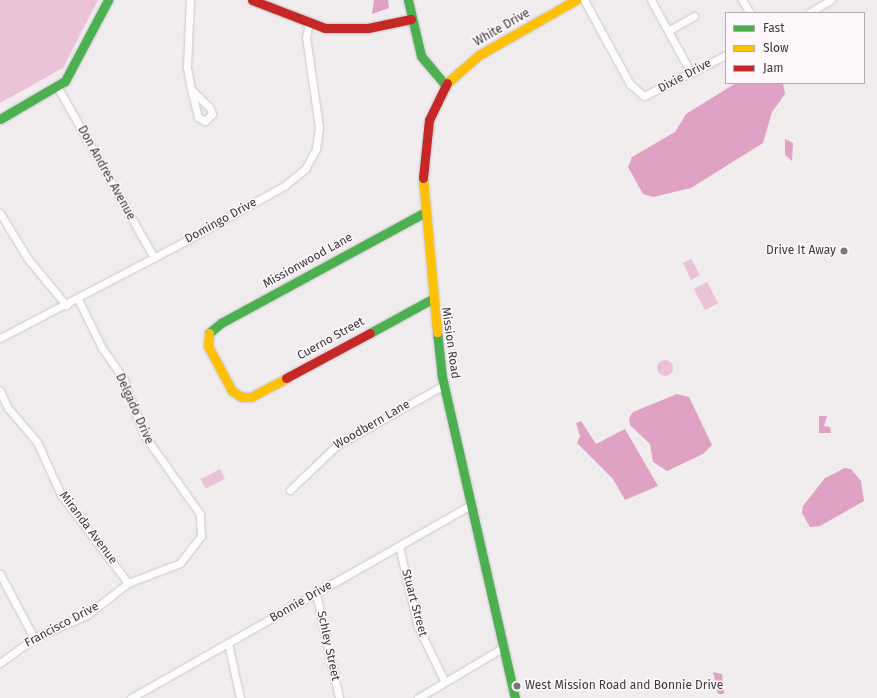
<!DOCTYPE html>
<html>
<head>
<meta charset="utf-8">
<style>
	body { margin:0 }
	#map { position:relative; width:877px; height:698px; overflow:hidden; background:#f1ecee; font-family:"Fira Sans",sans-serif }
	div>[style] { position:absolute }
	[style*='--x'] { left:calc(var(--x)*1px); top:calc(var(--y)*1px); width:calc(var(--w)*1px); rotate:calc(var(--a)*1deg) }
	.green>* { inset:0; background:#eac3d9; transform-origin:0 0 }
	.round { border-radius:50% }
	.water>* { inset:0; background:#dfa2c5 }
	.roads { filter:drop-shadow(0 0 1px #cbc8ca) drop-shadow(0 0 1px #cbc8ca) }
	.street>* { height:7px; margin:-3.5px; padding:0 3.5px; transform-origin:3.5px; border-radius:3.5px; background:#fdfcfc }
	.fast>* { height:9px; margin:-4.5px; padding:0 4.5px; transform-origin:4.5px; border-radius:4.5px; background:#4caf50 }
	.slow>* { height:9px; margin:-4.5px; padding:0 4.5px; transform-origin:4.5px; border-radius:4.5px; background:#ffc107 }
	.jam>* { height:9px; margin:-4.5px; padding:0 4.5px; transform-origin:4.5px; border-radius:4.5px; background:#c62828 }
	.dots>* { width:11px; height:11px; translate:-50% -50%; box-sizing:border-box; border:2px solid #fef8fc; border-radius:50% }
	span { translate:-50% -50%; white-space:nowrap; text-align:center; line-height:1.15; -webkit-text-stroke:3px #fef8fc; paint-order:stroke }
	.street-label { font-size:12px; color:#3b383a }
	.poi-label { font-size:12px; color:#3b383a }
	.right { translate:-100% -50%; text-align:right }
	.left { translate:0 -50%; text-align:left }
	.legend { position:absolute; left:725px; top:12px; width:140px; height:72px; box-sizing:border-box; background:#fef8fc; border:1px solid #b0abae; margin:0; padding:5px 7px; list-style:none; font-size:12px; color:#3b383a }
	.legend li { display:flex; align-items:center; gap:8px; height:20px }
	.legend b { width:20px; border:1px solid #b0abae }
</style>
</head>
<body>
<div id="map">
	<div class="green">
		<div style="clip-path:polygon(0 0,98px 0,63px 68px,0 103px)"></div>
		<div style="clip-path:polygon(691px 259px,700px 275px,691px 280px,683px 263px)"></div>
		<div style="left:707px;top:282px;width:24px;height:15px;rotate:62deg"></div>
		<div class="round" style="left:657px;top:360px;width:16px;height:16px"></div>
		<div style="left:220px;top:469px;width:11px;height:22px;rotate:63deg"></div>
	</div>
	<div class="water">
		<div style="clip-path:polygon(374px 0,388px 0,389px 8px,372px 14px)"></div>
		<div style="clip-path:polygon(736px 83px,783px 83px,785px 94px,772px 112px,763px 143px,691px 188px,653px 197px,643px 194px,628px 167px,632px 157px,675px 132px,686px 114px)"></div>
		<div style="clip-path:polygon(785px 139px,793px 143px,792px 161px,785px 155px)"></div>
		<div style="clip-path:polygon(677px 394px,689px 397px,712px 445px,703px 454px,667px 471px,653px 462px,650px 444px,630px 425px,629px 418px,633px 412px)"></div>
		<div style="clip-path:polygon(819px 416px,827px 416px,824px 426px,830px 427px,831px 433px,819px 433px)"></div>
		<div style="clip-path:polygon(581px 421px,596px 444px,625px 429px,658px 486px,625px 500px,613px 479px,577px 443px,580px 436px,576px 423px)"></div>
		<div style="clip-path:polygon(845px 468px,851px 469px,861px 481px,864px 501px,820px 526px,810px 527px,802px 513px,803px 506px,825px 478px)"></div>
		<div style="clip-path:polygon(713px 672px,722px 674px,724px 694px,718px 694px)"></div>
	</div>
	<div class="roads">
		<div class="street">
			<div style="--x:190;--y:0;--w:67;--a:92.6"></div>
			<div style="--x:187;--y:67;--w:22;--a:80"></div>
			<div style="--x:191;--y:89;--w:29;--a:76"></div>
			<div style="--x:198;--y:117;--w:8;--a:30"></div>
			<div style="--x:205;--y:121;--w:10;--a:-45"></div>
			<div style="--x:212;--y:114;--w:6;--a:-108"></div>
			<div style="--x:210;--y:108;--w:27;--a:-135"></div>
			<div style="--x:584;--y:0;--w:96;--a:61.3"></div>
			<div style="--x:630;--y:84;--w:18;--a:41"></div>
			<div style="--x:644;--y:96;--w:92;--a:-26.6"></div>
			<div style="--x:651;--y:0;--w:83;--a:61.3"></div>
			<div style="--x:742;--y:0;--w:15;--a:58"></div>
			<div style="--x:809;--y:13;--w:26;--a:-31"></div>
			<div style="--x:668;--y:31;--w:30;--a:-30"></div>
			<div style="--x:58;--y:88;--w:195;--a:60.5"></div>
			<div style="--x:0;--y:213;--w:54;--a:58.7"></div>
			<div style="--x:28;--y:259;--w:60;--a:50.4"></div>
			<div style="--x:0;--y:338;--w:213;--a:-27.6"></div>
			<div style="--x:189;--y:239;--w:109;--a:-29.2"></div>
			<div style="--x:284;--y:186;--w:27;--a:-39"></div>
			<div style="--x:305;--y:169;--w:23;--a:-61"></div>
			<div style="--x:316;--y:149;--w:22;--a:-82"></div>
			<div style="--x:319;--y:127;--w:91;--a:-98.2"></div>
			<div style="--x:306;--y:37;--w:14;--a:-78"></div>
			<div style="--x:0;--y:391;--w:19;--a:65"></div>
			<div style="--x:8;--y:408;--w:45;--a:49.5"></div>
			<div style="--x:37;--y:442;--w:58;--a:65.6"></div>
			<div style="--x:61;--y:495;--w:111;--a:52.7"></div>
			<div style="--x:290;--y:490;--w:64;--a:-43.7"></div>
			<div style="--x:336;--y:446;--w:124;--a:-29.5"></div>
			<div style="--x:399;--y:546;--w:83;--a:76.8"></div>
			<div style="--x:418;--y:627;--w:59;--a:63.9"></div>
			<div style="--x:0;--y:574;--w:72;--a:62"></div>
			<div style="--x:316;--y:593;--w:107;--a:77.6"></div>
			<div style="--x:228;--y:643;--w:56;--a:77.7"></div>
			<div style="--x:0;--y:663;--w:42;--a:-36.3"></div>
			<div style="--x:34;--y:638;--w:58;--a:-23.5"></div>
			<div style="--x:87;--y:615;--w:52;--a:-38"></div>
			<div style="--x:128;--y:583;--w:56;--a:-21"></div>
			<div style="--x:180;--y:563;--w:34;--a:-52"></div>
			<div style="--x:201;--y:536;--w:22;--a:-93"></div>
			<div style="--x:200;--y:514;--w:97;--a:-125.3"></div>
			<div style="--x:144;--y:435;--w:61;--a:-110.2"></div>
			<div style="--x:123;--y:378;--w:37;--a:-125"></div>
			<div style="--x:102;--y:348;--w:55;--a:-116.1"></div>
			<div style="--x:131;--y:698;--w:391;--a:-29.6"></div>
			<div style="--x:418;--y:698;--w:100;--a:-30.7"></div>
		</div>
		<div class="fast">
			<div style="--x:408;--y:0;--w:57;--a:76.9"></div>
			<div style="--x:421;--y:56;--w:38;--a:50"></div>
			<div style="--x:0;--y:119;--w:75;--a:-30.3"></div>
			<div style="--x:65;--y:81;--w:92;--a:-62"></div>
			<div style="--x:437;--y:332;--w:45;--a:83.7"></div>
			<div style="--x:442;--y:377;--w:329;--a:77.2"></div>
			<div style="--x:209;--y:333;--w:16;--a:-40"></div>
			<div style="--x:221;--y:323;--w:231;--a:-28.5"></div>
			<div style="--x:370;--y:333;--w:71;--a:-28.7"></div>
		</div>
		<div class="slow">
			<div style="--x:447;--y:83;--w:43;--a:-41.2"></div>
			<div style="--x:479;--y:55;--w:112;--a:-29.6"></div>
			<div style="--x:423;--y:178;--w:155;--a:84.8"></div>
			<div style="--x:209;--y:333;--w:13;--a:94"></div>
			<div style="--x:208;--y:346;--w:51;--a:61.9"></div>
			<div style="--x:232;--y:391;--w:12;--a:31"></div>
			<div style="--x:242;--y:397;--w:9;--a:0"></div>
			<div style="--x:251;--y:397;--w:40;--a:-28"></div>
		</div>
		<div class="jam">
			<div style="--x:252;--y:0;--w:78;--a:21"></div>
			<div style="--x:325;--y:28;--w:43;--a:0"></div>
			<div style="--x:368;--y:28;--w:44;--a:-11.8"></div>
			<div style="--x:423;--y:178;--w:58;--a:-84.1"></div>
			<div style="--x:429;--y:120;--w:41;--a:-64.1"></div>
			<div style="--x:286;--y:378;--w:95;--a:-28.2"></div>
		</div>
	</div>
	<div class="dots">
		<div style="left:844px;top:251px;background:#7b7779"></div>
		<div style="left:517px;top:686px;background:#7b7779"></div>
	</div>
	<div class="street-label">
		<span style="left:502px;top:28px;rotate:-30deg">White Drive</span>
		<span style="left:685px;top:76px;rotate:-28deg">Dixie Drive</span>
		<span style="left:106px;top:173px;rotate:61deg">Don Andres Avenue</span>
		<span style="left:221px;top:221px;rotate:-29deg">Domingo Drive</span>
		<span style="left:308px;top:261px;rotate:-29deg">Missionwood Lane</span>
		<span style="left:331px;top:339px;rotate:-29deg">Cuerno Street</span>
		<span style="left:450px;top:343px;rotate:82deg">Mission Road</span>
		<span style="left:134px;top:409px;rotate:66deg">Delgado Drive</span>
		<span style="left:372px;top:425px;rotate:-30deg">Woodbern Lane</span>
		<span style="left:88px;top:528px;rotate:53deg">Miranda Avenue</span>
		<span style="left:301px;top:602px;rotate:-30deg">Bonnie Drive</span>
		<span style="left:414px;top:603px;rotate:75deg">Stuart Street</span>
		<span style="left:62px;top:625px;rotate:-28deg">Francisco Drive</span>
		<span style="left:328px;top:646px;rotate:78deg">Schley Street</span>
	</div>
	<div class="poi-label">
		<span class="right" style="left:836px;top:251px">Drive It Away</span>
		<span class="left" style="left:525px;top:686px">West Mission Road and Bonnie Drive</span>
	</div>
	<ul class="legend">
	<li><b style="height:5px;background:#4caf50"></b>Fast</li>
	<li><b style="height:5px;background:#ffc107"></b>Slow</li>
	<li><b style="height:5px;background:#c62828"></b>Jam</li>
	</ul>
</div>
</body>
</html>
